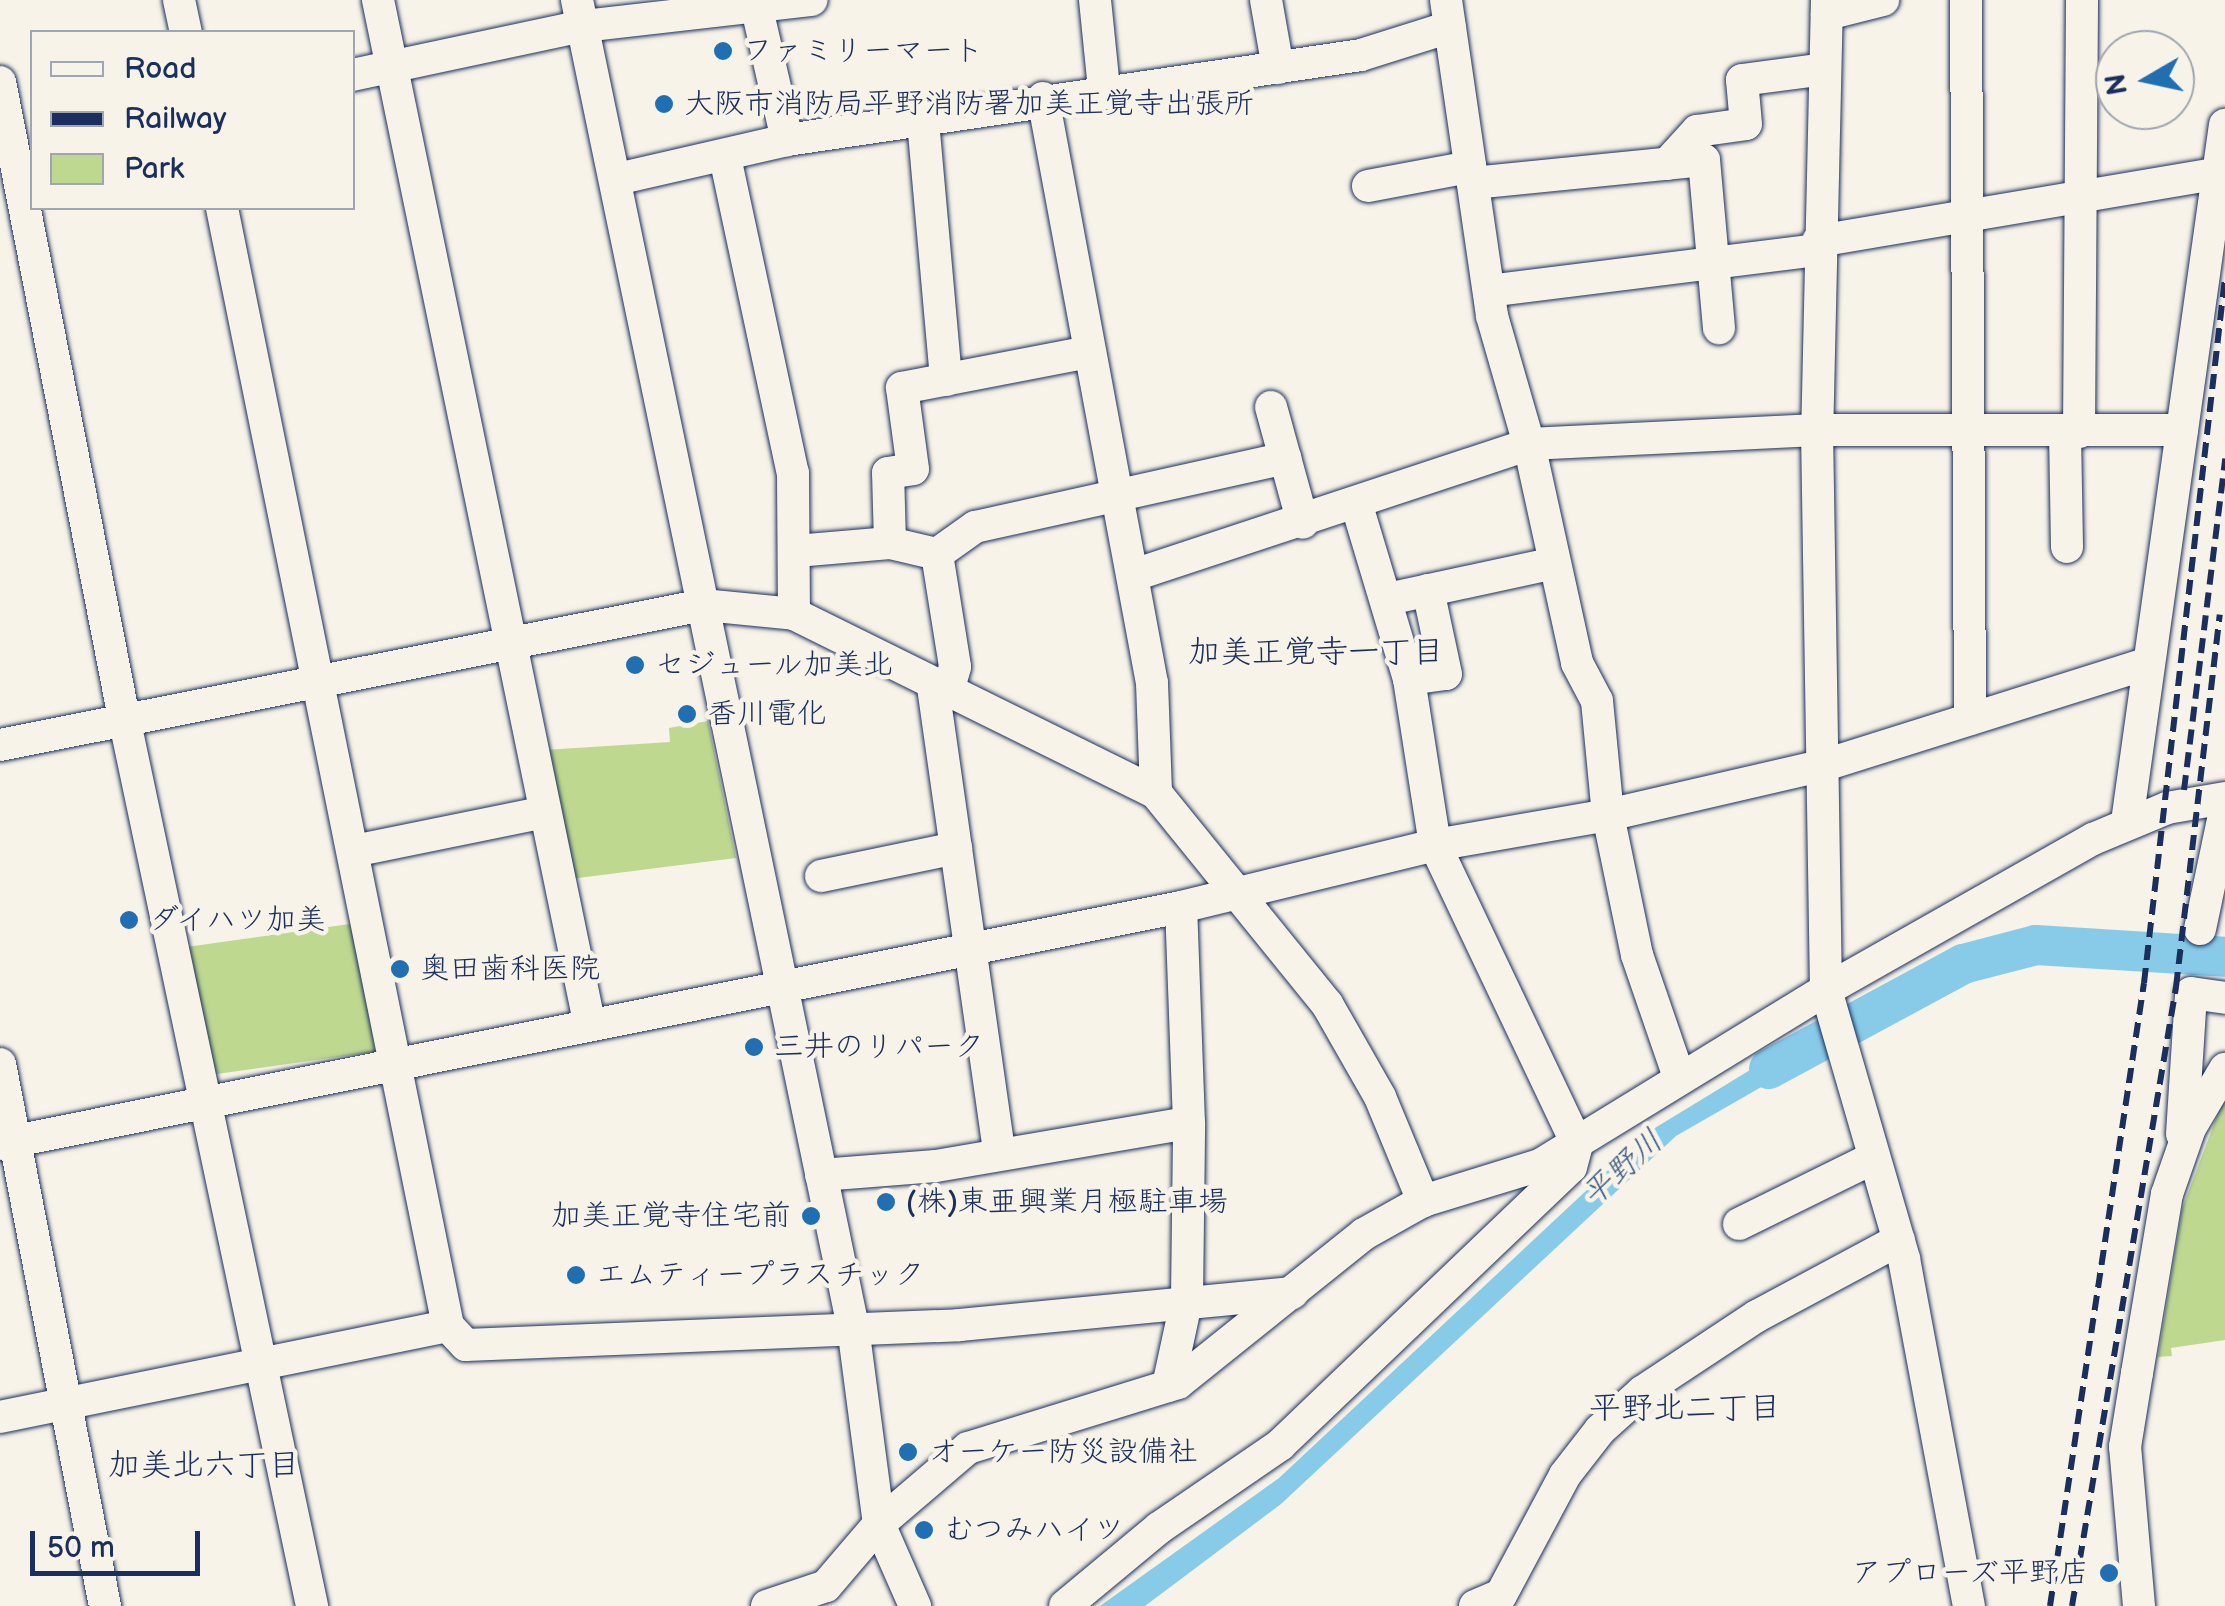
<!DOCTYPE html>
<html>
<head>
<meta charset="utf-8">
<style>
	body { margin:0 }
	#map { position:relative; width:2225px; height:1606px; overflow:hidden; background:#f7f3e8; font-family:"Balsamiq Sans","Klee One",sans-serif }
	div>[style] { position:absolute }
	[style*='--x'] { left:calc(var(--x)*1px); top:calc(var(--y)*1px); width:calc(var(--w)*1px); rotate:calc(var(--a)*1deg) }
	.green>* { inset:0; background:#bed88f; transform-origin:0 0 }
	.water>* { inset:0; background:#87cbe9 }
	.river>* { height:40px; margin:-20px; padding:0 20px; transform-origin:20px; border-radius:20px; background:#87cbe9 }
	.roads { filter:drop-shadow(0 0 2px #1b2f5e) drop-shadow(0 0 2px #1b2f5e) }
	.minor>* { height:32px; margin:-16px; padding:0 16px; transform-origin:16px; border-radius:16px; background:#f7f3e8 }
	.rail>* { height:6px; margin-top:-3px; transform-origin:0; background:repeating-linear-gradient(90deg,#1b2f5e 0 15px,transparent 0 23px) }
	.dots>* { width:28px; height:28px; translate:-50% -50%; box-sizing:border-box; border:5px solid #f7f3e8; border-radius:50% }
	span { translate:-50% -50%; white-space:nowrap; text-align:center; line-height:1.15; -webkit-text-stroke:9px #f7f3e8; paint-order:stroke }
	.poi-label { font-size:30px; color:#1b2f5e }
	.left { translate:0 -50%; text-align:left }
	.right { translate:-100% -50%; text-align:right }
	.neighbourhood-label { font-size:32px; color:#1b2f5e }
	.water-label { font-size:32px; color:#365681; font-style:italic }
	.legend { position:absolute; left:30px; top:30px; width:325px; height:180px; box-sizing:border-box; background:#f7f3e8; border:2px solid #9fa5b1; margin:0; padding:12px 18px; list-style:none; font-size:30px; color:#1b2f5e }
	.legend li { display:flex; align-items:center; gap:20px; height:50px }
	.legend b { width:50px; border:2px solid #9fa5b1 }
	.north { position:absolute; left:2095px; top:30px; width:100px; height:100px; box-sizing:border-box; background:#f7f3e8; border:2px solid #9fa5b1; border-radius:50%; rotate:261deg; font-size:28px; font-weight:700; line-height:40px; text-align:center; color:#1b2f5e }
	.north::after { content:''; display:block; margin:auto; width:35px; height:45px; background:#1f6fb2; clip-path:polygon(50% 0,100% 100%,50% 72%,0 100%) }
	.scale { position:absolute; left:30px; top:1531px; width:170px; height:45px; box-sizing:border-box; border:5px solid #1b2f5e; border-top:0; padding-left:12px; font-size:30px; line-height:35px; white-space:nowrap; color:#1b2f5e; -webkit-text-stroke:8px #f7f3e8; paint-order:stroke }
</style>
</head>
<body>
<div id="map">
	<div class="green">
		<div style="clip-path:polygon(708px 721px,736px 858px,570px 879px,544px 750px,670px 742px,669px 728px)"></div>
		<div style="left:357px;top:923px;width:130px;height:174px;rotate:82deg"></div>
		<div style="clip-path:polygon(2225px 1095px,2225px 1340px,2171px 1348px,2172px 1356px,2158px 1357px,2182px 1209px)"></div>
	</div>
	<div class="water">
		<div style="clip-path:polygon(1811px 1033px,1819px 1054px,1676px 1136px,1281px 1504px,1145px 1606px,1100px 1606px,1279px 1478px,1650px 1131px)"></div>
	</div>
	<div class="river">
		<div style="--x:1769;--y:1069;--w:221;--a:-28.4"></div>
		<div style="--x:1963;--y:964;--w:75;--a:-14.6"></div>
		<div style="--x:2036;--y:945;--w:189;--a:3.6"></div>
	</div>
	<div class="roads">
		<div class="minor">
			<div style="--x:179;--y:0;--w:33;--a:78"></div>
			<div style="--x:378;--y:0;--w:1044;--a:78.33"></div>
			<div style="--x:577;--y:0;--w:1355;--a:78.25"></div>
			<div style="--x:853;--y:1327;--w:199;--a:82.5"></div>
			<div style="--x:879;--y:1524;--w:90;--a:66.3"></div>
			<div style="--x:755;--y:0;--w:144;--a:77.1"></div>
			<div style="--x:1095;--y:0;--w:89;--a:84.2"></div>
			<div style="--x:1266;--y:0;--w:69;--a:80"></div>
			<div style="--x:1446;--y:0;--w:319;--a:81.7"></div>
			<div style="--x:1492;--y:316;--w:133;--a:73.9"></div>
			<div style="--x:1529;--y:444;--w:224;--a:77.6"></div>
			<div style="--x:1577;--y:663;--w:43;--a:62.2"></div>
			<div style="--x:1597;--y:701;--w:115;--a:84.5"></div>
			<div style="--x:1608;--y:815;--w:143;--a:78.3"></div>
			<div style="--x:1637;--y:955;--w:129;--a:71"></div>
			<div style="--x:1827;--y:0;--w:430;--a:91.3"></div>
			<div style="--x:1817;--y:430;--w:560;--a:89.08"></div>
			<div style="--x:1826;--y:990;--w:280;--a:73.8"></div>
			<div style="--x:1904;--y:1259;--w:353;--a:79.4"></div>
			<div style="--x:1966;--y:0;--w:719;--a:89.68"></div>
			<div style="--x:1827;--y:14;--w:58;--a:-14"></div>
			<div style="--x:352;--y:75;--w:236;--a:-12"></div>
			<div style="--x:583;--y:26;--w:230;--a:-6.5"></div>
			<div style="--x:0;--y:82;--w:638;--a:78.97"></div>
			<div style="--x:122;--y:708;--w:918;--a:78.05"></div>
			<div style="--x:1043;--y:98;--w:595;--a:79.45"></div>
			<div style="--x:1152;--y:683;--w:110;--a:87.9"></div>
			<div style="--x:923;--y:121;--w:260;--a:84.9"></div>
			<div style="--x:725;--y:157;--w:323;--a:77.9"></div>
			<div style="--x:793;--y:473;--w:141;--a:89.6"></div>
			<div style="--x:1667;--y:164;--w:45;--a:-47.7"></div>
			<div style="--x:1697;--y:131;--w:49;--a:-8.1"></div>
			<div style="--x:1746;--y:124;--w:44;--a:-95.2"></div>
			<div style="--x:1742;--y:80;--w:83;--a:-7.6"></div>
			<div style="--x:617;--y:179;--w:174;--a:-12.9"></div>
			<div style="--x:787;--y:140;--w:580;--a:-8.42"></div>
			<div style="--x:1361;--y:55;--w:93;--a:-17.5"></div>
			<div style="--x:1473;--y:183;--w:232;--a:-5.7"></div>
			<div style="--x:1704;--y:160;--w:169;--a:84.9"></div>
			<div style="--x:1368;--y:186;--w:104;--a:-10.6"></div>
			<div style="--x:222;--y:208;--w:1141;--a:78.57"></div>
			<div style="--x:448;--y:1326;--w:26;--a:47"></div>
			<div style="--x:466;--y:1345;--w:494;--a:-2.3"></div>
			<div style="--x:960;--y:1325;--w:334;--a:-5.5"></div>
			<div style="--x:1818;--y:241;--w:407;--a:-9.6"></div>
			<div style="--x:1489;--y:291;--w:332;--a:-7.1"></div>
			<div style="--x:1271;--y:407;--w:120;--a:74.6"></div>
			<div style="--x:2065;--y:432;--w:115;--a:89"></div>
			<div style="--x:2079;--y:432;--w:432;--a:-89.6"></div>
			<div style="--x:890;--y:543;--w:70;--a:-91.6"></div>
			<div style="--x:888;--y:473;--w:25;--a:-9"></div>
			<div style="--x:913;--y:469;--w:82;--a:-97.7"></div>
			<div style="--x:902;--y:388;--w:190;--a:-10.9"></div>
			<div style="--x:796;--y:551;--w:94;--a:-4.9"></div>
			<div style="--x:890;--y:543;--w:48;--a:13.2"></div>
			<div style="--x:937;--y:554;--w:47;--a:-35.4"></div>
			<div style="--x:975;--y:527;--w:318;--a:-12.5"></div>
			<div style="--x:937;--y:554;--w:114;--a:80.9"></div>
			<div style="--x:955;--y:667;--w:29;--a:106"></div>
			<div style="--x:1134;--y:575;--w:416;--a:-18.3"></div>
			<div style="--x:1529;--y:444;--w:288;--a:-2.8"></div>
			<div style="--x:1817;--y:430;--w:365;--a:0"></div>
			<div style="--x:1388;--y:599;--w:170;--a:-12.2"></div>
			<div style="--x:1409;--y:679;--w:37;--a:-8"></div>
			<div style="--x:1446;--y:674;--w:86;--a:-102.1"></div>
			<div style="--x:933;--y:687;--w:469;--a:81.9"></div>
			<div style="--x:0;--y:745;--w:717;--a:-11.26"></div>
			<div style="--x:703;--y:605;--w:91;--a:5.6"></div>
			<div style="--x:794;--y:614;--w:404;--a:26.3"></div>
			<div style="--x:1156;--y:793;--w:272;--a:51"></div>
			<div style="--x:1327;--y:1004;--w:107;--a:60.3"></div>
			<div style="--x:1380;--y:1097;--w:113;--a:67.5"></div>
			<div style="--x:2127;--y:822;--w:704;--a:-82"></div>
			<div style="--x:354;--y:851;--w:195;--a:-11.5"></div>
			<div style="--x:821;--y:876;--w:138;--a:-11.7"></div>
			<div style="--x:2200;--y:929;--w:122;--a:-78.1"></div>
			<div style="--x:0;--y:1064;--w:552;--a:79.04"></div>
			<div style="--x:2182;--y:1134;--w:141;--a:-86.3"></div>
			<div style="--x:2191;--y:993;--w:34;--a:8"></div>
			<div style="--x:0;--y:1144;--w:1205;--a:-11.35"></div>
			<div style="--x:1181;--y:907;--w:261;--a:-13.7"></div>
			<div style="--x:1435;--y:845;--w:176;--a:-9.8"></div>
			<div style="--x:1608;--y:815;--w:223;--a:-13"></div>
			<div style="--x:1825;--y:765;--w:336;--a:-17.5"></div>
			<div style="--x:821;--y:1175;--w:115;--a:-4.5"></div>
			<div style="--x:936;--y:1166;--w:256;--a:-9.7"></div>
			<div style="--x:1739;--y:1224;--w:149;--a:-26.2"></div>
			<div style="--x:1168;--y:1386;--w:90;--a:-77.8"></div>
			<div style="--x:1187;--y:1298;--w:175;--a:-89.3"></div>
			<div style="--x:1189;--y:1123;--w:216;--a:-92.1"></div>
			<div style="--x:0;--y:1417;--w:457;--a:-11.5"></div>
			<div style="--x:767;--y:1606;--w:62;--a:-18.7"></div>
			<div style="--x:826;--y:1586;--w:82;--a:-49.5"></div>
			<div style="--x:879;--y:1524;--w:117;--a:-40.5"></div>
			<div style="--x:968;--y:1448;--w:220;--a:-17.2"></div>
			<div style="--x:1178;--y:1383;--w:238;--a:-38.7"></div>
			<div style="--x:1364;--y:1234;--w:68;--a:-29.2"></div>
			<div style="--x:1423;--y:1201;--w:122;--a:-17.1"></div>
			<div style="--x:1540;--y:1165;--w:335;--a:-31.5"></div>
			<div style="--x:1826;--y:990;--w:307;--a:-29.5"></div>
			<div style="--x:2093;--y:839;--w:80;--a:-22.7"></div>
			<div style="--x:2167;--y:808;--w:59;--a:-9.8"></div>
			<div style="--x:1065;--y:1606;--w:122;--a:-39.7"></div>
			<div style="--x:1159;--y:1528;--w:147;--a:-34.4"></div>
			<div style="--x:1280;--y:1445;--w:402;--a:-43.7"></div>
			<div style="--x:1571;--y:1167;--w:24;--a:-75"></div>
			<div style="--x:1577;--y:1144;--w:331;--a:-115.4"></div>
			<div style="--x:1435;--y:845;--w:168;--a:-98.9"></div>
			<div style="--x:1409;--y:679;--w:181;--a:-106.7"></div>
			<div style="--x:1475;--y:1606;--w:28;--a:-23"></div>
			<div style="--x:1501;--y:1595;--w:136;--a:-61.9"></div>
			<div style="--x:1565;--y:1475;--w:57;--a:-52.1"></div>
			<div style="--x:1600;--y:1430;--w:57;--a:-42.1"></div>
			<div style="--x:1642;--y:1392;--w:138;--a:-33.5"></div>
			<div style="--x:1757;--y:1316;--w:161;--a:-28.2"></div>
			<div style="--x:2139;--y:1606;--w:160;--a:-95"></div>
			<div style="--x:2125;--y:1447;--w:75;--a:-80.8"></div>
			<div style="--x:2137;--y:1373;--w:181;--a:-80.5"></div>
			<div style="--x:2167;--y:1194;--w:70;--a:-70.8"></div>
			<div style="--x:2190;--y:1128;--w:69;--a:-59.3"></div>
		</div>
	</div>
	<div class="rail">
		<div style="--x:2184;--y:790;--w:334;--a:-82.9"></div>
		<div style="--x:2050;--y:1606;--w:630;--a:-81.42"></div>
		<div style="--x:2144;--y:983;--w:710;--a:-83.45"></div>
		<div style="--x:2072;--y:1606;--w:628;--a:-80.46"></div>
		<div style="--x:2176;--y:987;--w:375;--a:-83.3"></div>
	</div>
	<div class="dots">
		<div style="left:723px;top:51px;background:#1f6fb2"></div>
		<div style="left:664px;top:104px;background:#1f6fb2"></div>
		<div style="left:635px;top:665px;background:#1f6fb2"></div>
		<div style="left:687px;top:714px;background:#1f6fb2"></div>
		<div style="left:129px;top:920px;background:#1f6fb2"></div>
		<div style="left:400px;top:969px;background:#1f6fb2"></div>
		<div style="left:754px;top:1047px;background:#1f6fb2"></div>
		<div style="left:886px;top:1202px;background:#1f6fb2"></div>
		<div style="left:811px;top:1216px;background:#1f6fb2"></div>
		<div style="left:576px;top:1275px;background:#1f6fb2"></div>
		<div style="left:908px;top:1452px;background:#1f6fb2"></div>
		<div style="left:924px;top:1530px;background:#1f6fb2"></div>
		<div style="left:2109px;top:1573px;background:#1f6fb2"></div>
	</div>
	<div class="poi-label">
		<span class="left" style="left:743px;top:51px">ファミリーマート</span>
		<span class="left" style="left:684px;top:104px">大阪市消防局平野消防署加美正覚寺出張所</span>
		<span class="left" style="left:655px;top:665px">セジュール加美北</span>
		<span class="left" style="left:707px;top:714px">香川電化</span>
		<span class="left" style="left:149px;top:920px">ダイハツ加美</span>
		<span class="left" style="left:420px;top:969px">奥田歯科医院</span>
		<span class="left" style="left:774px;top:1047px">三井のリパーク</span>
		<span class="left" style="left:906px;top:1202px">(株)東亜興業月極駐車場</span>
		<span class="right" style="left:791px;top:1216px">加美正覚寺住宅前</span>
		<span class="left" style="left:596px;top:1275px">エムティープラスチック</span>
		<span class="left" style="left:928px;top:1452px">オーケー防災設備社</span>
		<span class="left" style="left:944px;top:1530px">むつみハイツ</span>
		<span class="right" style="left:2089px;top:1573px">アプローズ平野店</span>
	</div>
	<div class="neighbourhood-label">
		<span style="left:1316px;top:653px">加美正覚寺一丁目</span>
		<span style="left:1685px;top:1409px">平野北二丁目</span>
		<span style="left:204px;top:1466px">加美北六丁目</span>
	</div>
	<div class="water-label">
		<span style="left:1623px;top:1169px;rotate:-42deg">平野川</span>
	</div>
	<ul class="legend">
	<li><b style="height:12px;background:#f7f3e8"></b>Road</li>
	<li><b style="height:12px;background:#1b2f5e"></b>Railway</li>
	<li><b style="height:28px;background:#bed88f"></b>Park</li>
	</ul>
	<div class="north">N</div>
	<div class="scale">50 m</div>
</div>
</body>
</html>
